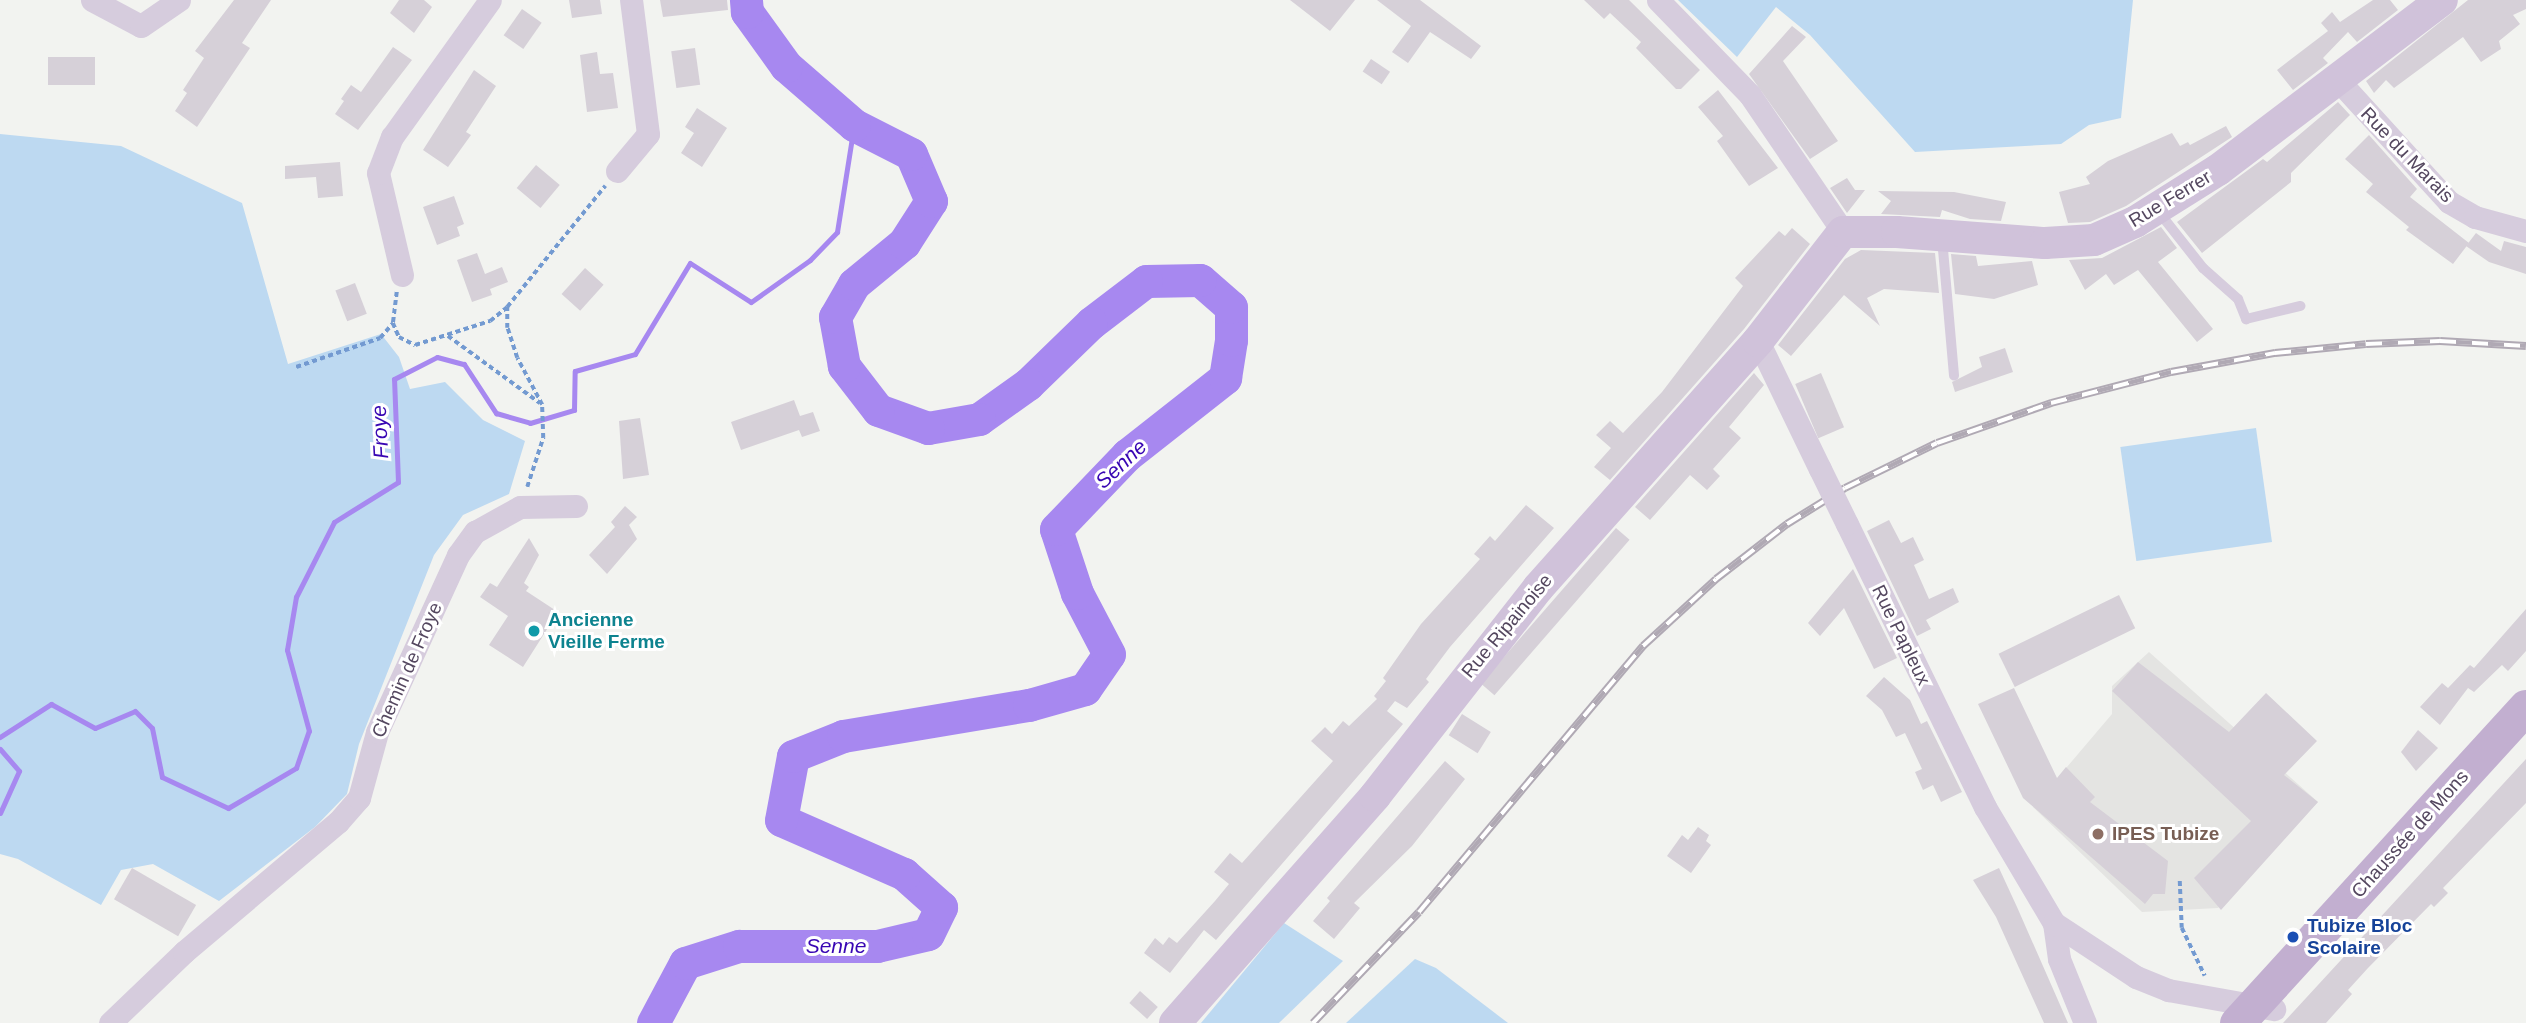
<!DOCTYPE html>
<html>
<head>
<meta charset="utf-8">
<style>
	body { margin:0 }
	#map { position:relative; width:2526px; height:1023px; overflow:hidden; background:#f2f3f0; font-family:Helvetica,sans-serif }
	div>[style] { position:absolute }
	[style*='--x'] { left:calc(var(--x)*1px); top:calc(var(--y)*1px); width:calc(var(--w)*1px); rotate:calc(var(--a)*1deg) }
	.education>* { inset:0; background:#e4e4e2 }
	.green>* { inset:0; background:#bdd9f1; transform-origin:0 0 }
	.stream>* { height:5px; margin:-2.5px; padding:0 2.5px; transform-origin:2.5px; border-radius:2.5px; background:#a788f0 }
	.river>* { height:33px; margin:-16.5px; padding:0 16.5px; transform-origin:16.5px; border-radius:16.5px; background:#a788f0 }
	.building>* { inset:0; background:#d6d0d8; transform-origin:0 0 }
	.path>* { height:3.5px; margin-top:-1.75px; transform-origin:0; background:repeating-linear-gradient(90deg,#739ad1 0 5px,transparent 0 8.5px) }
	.lane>* { height:10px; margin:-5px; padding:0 5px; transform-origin:5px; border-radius:5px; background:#d6ccdd }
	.street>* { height:23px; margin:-11.5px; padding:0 11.5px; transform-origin:11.5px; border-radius:11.5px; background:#d6ccdd }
	.secondary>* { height:32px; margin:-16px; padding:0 16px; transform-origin:16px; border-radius:16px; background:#d0c2da }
	.primary>* { height:35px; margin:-17.5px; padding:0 17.5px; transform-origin:17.5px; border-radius:17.5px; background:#c2afd0 }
	.rail>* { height:8px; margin-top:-4px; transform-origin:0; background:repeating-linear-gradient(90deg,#fff 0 16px,#b0a9b4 0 32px); box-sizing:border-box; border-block:2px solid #b0a9b4 }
	.street-bridge>* { height:23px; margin:-11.5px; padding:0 11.5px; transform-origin:11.5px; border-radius:11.5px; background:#d6ccdd }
	.dots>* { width:19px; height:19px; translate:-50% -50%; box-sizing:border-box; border:4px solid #fff; border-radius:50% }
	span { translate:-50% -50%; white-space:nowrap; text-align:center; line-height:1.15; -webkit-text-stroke:6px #fff; paint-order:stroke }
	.street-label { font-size:19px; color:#54475f }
	.culture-label { font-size:19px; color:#0d838f; font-weight:700 }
	.left { translate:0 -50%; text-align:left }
	.education-label { font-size:19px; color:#785e54; font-weight:700 }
	.transit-label { font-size:19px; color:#164399; font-weight:700 }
	.water-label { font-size:21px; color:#3806b3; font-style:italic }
</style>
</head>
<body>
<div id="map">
	<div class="education">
		<div style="clip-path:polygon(2149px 652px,2318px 802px,2218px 908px,2142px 912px,2033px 807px,2112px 714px,2112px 686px)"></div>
	</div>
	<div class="green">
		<div style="clip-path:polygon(1678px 0,2133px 0,2121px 118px,2089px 125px,2061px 144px,1915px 152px,1810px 35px,1776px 7px,1737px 57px)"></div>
		<div style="clip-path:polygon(0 134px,121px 146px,242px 203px,288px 364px,381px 334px,399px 357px,410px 389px,445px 382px,483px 420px,525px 441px,509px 494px,463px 515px,434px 555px,359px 744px,347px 794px,315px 827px,219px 901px,153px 864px,121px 870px,101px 905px,18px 859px,0 854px)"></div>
		<div style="left:2256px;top:428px;width:115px;height:137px;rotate:82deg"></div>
		<div style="clip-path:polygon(1284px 923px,1343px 961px,1279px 1023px,1201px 1023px)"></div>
		<div style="clip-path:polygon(1415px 959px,1436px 968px,1508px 1023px,1346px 1023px)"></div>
	</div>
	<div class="stream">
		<div style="--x:0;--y:737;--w:61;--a:-32.9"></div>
		<div style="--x:51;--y:704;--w:50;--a:28.6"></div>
		<div style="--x:95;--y:728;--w:43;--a:-23"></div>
		<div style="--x:135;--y:711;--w:24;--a:45"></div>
		<div style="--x:152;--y:728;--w:50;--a:78.5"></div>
		<div style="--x:162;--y:777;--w:73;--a:25.2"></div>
		<div style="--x:228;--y:808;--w:79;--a:-30.5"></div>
		<div style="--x:296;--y:768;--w:39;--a:-71"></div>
		<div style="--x:309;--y:731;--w:84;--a:-105.2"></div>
		<div style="--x:287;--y:650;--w:54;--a:-80.4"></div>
		<div style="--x:296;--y:597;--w:84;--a:-63.1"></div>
		<div style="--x:334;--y:522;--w:75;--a:-32"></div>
		<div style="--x:398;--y:482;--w:103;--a:-92.2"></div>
		<div style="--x:394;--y:379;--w:48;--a:-27.1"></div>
		<div style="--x:437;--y:357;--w:28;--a:15"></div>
		<div style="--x:464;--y:364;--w:59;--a:56.9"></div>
		<div style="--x:496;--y:413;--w:35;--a:16"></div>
		<div style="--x:530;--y:423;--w:46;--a:-16.5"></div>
		<div style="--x:574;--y:410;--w:39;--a:-89"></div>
		<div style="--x:575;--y:371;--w:62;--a:-15.8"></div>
		<div style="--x:635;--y:354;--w:106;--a:-58.9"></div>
		<div style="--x:690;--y:263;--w:72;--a:32.6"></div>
		<div style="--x:751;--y:302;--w:72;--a:-35.4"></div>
		<div style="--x:810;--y:260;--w:39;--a:-46"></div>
		<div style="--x:837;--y:232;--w:108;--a:-81"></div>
		<div style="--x:0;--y:749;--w:29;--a:49"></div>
		<div style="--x:19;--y:771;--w:46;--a:114.3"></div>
	</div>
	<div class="river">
		<div style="--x:653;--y:1023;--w:68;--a:-61.9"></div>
		<div style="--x:685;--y:963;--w:57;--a:-17.5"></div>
		<div style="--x:739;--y:946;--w:138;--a:0"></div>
		<div style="--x:877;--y:946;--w:52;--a:-13.2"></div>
		<div style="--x:928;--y:934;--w:30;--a:-64"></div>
		<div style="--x:941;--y:907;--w:50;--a:-138.3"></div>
		<div style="--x:904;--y:874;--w:134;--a:-156.3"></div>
		<div style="--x:781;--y:820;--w:65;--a:-79.4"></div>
		<div style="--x:793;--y:756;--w:54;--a:-21.8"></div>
		<div style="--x:843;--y:736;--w:189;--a:-9.5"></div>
		<div style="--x:1029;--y:705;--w:58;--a:-15.9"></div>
		<div style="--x:1085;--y:689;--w:42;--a:-55.6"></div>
		<div style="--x:1109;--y:654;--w:69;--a:-117.7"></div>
		<div style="--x:1077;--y:593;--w:67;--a:-108.2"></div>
		<div style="--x:1056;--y:529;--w:103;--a:-46.2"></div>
		<div style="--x:1127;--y:455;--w:125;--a:-38.2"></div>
		<div style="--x:1225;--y:378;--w:38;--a:-81"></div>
		<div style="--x:1231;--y:340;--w:33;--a:-90"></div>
		<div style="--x:1231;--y:307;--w:41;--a:-138.9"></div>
		<div style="--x:1200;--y:280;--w:54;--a:178.9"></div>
		<div style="--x:1146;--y:281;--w:69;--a:142.6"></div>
		<div style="--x:1091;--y:323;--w:88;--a:135.9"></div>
		<div style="--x:1028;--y:384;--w:60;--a:144.5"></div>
		<div style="--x:979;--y:419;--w:52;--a:170"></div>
		<div style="--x:928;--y:428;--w:53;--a:-160.2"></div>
		<div style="--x:878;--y:410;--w:56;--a:-127.7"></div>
		<div style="--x:844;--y:366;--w:50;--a:-100.4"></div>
		<div style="--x:835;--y:317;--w:38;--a:-60"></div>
		<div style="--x:854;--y:284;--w:65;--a:-39.4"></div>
		<div style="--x:904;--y:243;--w:50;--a:-57.3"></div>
		<div style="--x:931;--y:201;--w:51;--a:-113.1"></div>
		<div style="--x:911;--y:154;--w:64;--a:-153"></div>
		<div style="--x:854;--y:125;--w:90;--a:-139.1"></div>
		<div style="--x:786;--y:66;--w:67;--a:-125.8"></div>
		<div style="--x:747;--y:12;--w:12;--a:-95"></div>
	</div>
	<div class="building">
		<div style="clip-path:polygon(234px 0,271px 0,242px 43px,250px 48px,197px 127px,175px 111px,187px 93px,183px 90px,204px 58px,195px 51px)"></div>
		<div style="clip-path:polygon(399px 0,424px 0,432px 7px,414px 33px,390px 13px)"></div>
		<div style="clip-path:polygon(569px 0,600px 0,602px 14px,572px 18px)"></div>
		<div style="clip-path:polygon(660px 0,727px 0,728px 10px,663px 17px)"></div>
		<div style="clip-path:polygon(1290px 0,1355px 0,1330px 31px)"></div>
		<div style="clip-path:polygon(1377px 0,1420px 0,1481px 46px,1471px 59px,1430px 32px,1408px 63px,1392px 52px,1411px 26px)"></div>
		<div style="clip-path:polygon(1584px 0,1629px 0,1700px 70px,1681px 89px,1676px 89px,1636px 48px,1641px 42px,1610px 13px,1604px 19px)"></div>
		<div style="clip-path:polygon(2373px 0,2390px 0,2398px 10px,2357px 42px,2348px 32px,2323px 58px,2328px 63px,2293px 90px,2277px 70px,2328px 31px,2321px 23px,2332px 12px,2340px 22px)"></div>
		<div style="clip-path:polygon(2468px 0,2526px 0,2526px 9px,2513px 15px,2520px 24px,2499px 41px,2501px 49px,2481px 62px,2463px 37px,2394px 88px,2386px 80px,2374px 93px,2366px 81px)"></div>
		<div style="left:522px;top:9px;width:24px;height:32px;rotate:35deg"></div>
		<div style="clip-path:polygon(1792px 26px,1806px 37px,1783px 61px,1838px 141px,1810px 159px,1749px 74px)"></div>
		<div style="clip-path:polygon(393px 47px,412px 60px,358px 130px,335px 114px,344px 101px,341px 99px,351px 85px,361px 92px)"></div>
		<div style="left:695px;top:48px;width:37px;height:24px;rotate:82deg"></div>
		<div style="clip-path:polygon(597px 52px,600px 74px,613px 73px,618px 108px,587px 112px,580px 55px)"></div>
		<div style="left:48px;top:57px;width:47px;height:28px"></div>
		<div style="left:1371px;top:59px;width:23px;height:15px;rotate:34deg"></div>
		<div style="clip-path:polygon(474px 70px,496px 86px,466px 132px,471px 135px,448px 167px,423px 150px)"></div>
		<div style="clip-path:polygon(1718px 90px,1778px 168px,1749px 186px,1717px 141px,1723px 136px,1698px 107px)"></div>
		<div style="clip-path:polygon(2338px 102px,2350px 115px,2291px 173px,2291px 182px,2202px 253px,2177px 222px,2263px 159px,2267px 162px)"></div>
		<div style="clip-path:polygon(697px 108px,727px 128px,702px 167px,681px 153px,694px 133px,685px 127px)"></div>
		<div style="clip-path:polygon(2226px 126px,2232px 137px,2126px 206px,2090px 222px,2068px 223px,2059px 192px,2090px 184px,2086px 177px,2108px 161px,2172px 133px,2180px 146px,2188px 142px,2190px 145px)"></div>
		<div style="clip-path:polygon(2369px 135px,2417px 189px,2410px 197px,2469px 243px,2453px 264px,2406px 230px,2409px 227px,2366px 192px,2373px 184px,2345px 159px)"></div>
		<div style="clip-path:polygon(340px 162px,343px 196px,318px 198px,316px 177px,285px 179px,285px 166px)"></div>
		<div style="left:536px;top:165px;width:31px;height:30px;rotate:40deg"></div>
		<div style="clip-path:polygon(1847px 178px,1855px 190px,1865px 190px,1847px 213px,1830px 188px)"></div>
		<div style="clip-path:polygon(1878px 191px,1954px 192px,2006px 202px,2001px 221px,1970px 219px,1942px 210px,1940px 217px,1881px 214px,1891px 201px)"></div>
		<div style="clip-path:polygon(454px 196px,464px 224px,457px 227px,460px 236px,437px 245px,423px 207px)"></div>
		<div style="clip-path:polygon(2161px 227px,2177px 248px,2158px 262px,2213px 329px,2197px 342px,2138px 270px,2114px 285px,2106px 274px,2085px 290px,2069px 260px,2102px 258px)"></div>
		<div style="clip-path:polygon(1792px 228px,1810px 244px,1744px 329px,1610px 480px,1594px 467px,1611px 448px,1596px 435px,1610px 421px,1623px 433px,1662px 392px,1743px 286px,1735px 278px,1779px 231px,1785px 236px)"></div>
		<div style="clip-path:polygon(2476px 233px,2501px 251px,2504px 241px,2526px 247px,2526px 274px,2489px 262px,2466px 246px)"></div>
		<div style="clip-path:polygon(1861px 250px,1935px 253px,1939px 293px,1884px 289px,1867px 298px,1880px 326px,1844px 295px,1791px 356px,1778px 345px,1845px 259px)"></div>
		<div style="clip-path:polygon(477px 253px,485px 274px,502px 267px,508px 282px,490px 289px,492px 295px,472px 302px,457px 260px)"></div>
		<div style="clip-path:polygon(1951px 254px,1976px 256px,1978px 266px,2032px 261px,2038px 285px,1994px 299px,1955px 294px)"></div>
		<div style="left:585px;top:268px;width:25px;height:35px;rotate:42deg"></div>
		<div style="left:355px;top:283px;width:33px;height:21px;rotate:69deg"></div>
		<div style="clip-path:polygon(2005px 348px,2013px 372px,1955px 392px,1952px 382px,1982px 367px,1979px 357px)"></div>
		<div style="clip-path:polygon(1754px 373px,1764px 385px,1729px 427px,1741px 438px,1713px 469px,1720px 476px,1707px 490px,1690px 475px,1650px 520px,1635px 507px)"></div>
		<div style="left:1821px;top:373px;width:59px;height:28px;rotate:67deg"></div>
		<div style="clip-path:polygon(794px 400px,800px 416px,813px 412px,820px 431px,802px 437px,799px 430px,741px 450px,731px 422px)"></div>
		<div style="clip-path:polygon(640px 418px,649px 475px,623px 479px,619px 421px)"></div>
		<div style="clip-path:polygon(1526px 505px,1554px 528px,1450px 647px,1426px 679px,1429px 682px,1407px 708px,1395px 701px,1387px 711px,1403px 724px,1216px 940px,1204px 930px,1170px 973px,1144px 953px,1155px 938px,1163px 945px,1169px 937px,1177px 943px,1215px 901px,1229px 884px,1214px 872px,1230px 853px,1242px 863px,1333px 761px,1311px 741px,1325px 727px,1332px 734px,1343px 721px,1349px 726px,1377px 699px,1374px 696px,1386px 681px,1383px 678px,1421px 624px,1480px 559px,1474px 554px,1490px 536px,1495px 541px)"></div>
		<div style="clip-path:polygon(625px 506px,637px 517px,629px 525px,637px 539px,607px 574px,589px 555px,615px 527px,611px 522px)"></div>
		<div style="clip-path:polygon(1889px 520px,1901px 543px,1913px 537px,1924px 560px,1914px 565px,1929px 599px,1953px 588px,1959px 602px,1926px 620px,1931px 629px,1917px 636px,1867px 531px)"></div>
		<div style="left:1616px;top:528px;width:18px;height:206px;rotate:41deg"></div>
		<div style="clip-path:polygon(529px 538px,539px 555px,524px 583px,529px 587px,526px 591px,558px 612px,523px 667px,489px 645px,508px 616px,480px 597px,490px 583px,497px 587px)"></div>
		<div style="clip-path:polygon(1853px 569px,1897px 658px,1874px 669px,1844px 608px,1820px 636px,1808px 623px)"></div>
		<div style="left:2119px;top:595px;width:37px;height:134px;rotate:64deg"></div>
		<div style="clip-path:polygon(2526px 609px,2526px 651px,2508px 671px,2502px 665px,2474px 692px,2468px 688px,2440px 725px,2420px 707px,2442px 683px,2448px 688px,2470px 665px,2474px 668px)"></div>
		<div style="clip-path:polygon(2138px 662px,2229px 732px,2266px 693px,2317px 741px,2284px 775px,2318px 802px,2221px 910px,2194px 878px,2251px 821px,2112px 691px)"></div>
		<div style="clip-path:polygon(1884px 677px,1910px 700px,1921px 724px,1927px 721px,1962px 792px,1941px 802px,1933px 785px,1923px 790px,1915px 772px,1922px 769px,1905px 733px,1896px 737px,1882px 710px,1866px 696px)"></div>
		<div style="clip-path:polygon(2014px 688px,2057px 778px,2066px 767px,2095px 797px,2090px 802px,2168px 861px,2165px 894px,2153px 894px,2145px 904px,2023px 798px,1978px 704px)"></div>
		<div style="left:1462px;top:714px;width:34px;height:25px;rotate:32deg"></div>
		<div style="clip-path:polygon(2418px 730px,2438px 748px,2416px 771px,2401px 752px)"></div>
		<div style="clip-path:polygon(2526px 759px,2526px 803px,2443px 888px,2448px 893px,2434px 907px,2431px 904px,2368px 968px,2348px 990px,2352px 994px,2326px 1023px,2283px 1023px)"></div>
		<div style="clip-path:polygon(1445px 761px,1465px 779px,1412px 846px,1354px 903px,1360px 908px,1334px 939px,1313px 921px,1330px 901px,1327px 898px)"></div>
		<div style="clip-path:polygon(1698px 827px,1709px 835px,1706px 841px,1711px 845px,1691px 873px,1667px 856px,1682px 835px,1688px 840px)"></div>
		<div style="left:132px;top:868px;width:74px;height:36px;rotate:30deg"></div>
		<div style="clip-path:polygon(1999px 868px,2017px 907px,2068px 1023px,2044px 1023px,1996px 917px,1973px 880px)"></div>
		<div style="left:1140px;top:991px;width:24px;height:16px;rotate:42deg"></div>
	</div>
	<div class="path">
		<div style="--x:397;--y:292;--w:31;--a:97"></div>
		<div style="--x:393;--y:323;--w:15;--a:67"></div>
		<div style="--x:399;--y:337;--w:18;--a:27"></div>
		<div style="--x:415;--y:345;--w:79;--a:-17.7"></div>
		<div style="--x:490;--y:321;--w:22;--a:-39"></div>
		<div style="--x:448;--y:336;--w:114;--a:36.1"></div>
		<div style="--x:296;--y:367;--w:89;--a:-19"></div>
		<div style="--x:380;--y:338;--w:20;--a:-49"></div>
		<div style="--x:527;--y:487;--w:52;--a:-71.9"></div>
		<div style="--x:543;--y:438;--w:33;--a:-92"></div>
		<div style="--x:542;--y:405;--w:53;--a:-118"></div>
		<div style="--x:517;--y:358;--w:32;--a:-108"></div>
		<div style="--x:507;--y:328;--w:21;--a:-90"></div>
		<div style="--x:507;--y:307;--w:156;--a:-51"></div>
		<div style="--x:2180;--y:881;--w:47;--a:87.6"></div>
		<div style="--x:2182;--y:928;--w:53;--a:64.4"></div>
	</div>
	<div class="lane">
		<div style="--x:2158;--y:211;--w:73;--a:51.7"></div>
		<div style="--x:2203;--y:268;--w:47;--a:41.5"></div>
		<div style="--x:2238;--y:299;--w:22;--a:68"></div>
		<div style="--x:2246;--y:319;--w:56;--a:-13.5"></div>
		<div style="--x:1942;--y:238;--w:138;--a:85"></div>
	</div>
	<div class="street">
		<div style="--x:92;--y:0;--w:55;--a:28"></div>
		<div style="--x:141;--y:26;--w:46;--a:-34.4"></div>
		<div style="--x:1658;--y:0;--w:132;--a:45.9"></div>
		<div style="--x:1750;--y:95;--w:166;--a:55.8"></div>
		<div style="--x:2337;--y:79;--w:166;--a:47.7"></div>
		<div style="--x:2449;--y:202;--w:30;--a:30"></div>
		<div style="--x:2475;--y:217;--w:53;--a:15.4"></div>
		<div style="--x:617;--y:171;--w:48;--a:-50"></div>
		<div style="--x:648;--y:134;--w:135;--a:-97.2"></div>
		<div style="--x:402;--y:275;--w:105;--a:-103.2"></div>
		<div style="--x:378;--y:173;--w:39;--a:-69"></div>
		<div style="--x:392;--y:137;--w:168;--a:-54.4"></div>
		<div style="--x:1758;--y:341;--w:142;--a:64.2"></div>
		<div style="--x:1847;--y:524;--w:315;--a:64"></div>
		<div style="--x:1985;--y:807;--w:135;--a:59.3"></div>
		<div style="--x:2054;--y:923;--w:36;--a:82"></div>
		<div style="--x:2059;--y:959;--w:69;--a:67.9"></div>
		<div style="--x:2054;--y:923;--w:98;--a:33.4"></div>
		<div style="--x:2136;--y:977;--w:35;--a:22"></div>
		<div style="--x:2168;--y:990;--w:108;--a:10.2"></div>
		<div style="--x:110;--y:1023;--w:103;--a:-43.8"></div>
		<div style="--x:184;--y:952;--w:202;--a:-40.2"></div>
		<div style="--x:338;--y:822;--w:32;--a:-49"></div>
		<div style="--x:359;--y:798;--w:68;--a:-74.7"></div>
		<div style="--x:377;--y:732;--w:195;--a:-65.4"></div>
		<div style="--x:458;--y:555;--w:29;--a:-54"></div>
		<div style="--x:475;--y:532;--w:51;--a:-29.1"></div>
		<div style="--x:520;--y:507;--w:56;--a:-1"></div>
	</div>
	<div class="secondary">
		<div style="--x:1175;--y:1023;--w:303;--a:-48.6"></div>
		<div style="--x:1375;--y:796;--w:264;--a:-51.9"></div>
		<div style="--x:1538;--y:588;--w:331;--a:-48.3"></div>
		<div style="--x:1758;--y:341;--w:138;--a:-52.1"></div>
		<div style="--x:1843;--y:232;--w:54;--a:0"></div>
		<div style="--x:1897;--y:232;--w:148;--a:4.3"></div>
		<div style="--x:2045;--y:243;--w:49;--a:-3.5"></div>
		<div style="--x:2094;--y:240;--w:45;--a:-23.7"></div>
		<div style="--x:2135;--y:222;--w:98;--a:-32.1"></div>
		<div style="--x:2218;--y:170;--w:281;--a:-37.2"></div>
	</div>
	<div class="primary">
		<div style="--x:2237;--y:1023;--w:428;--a:-47.6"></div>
	</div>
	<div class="rail">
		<div style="--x:1313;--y:1023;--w:153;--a:-46.3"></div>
		<div style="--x:1419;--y:912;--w:348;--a:-49.9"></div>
		<div style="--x:1643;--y:646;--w:99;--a:-42.5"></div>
		<div style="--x:1716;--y:579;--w:90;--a:-37.8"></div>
		<div style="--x:1787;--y:524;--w:68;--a:-31.8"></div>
		<div style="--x:1845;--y:488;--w:102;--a:-26.1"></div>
		<div style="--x:1937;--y:443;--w:121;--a:-19.3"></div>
		<div style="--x:2051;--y:403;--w:124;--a:-14.5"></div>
		<div style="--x:2171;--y:372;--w:106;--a:-10.4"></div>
		<div style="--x:2275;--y:353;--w:91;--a:-5.6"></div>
		<div style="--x:2366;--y:344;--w:74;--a:-2.3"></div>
		<div style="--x:2440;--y:341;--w:86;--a:3.3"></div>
	</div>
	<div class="street-bridge">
		<div style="--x:1820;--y:469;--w:61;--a:63.9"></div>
	</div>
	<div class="dots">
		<div style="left:534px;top:631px;background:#0f9aa8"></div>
		<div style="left:2098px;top:834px;background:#8d6e63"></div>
		<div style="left:2293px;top:937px;background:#1a4fb4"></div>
	</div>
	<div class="street-label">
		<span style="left:2407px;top:155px;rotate:46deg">Rue du Marais</span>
		<span style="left:2170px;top:199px;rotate:-31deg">Rue Ferrer</span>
		<span style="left:1507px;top:626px;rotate:-50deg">Rue Ripainoise</span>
		<span style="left:1901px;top:635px;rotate:64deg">Rue Papleux</span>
		<span style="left:407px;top:670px;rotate:-66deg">Chemin de Froye</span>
		<span style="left:2410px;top:834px;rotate:-48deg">Chaussée de Mons</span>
	</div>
	<div class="culture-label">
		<span class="left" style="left:548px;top:631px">Ancienne<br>Vieille Ferme</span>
	</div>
	<div class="education-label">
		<span class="left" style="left:2112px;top:834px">IPES Tubize</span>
	</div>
	<div class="transit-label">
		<span class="left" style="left:2307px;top:937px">Tubize Bloc<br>Scolaire</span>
	</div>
	<div class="water-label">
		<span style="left:380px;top:432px;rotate:-93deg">Froye</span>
		<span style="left:1121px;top:464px;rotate:-43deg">Senne</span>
		<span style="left:836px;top:946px">Senne</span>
	</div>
</div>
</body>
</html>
